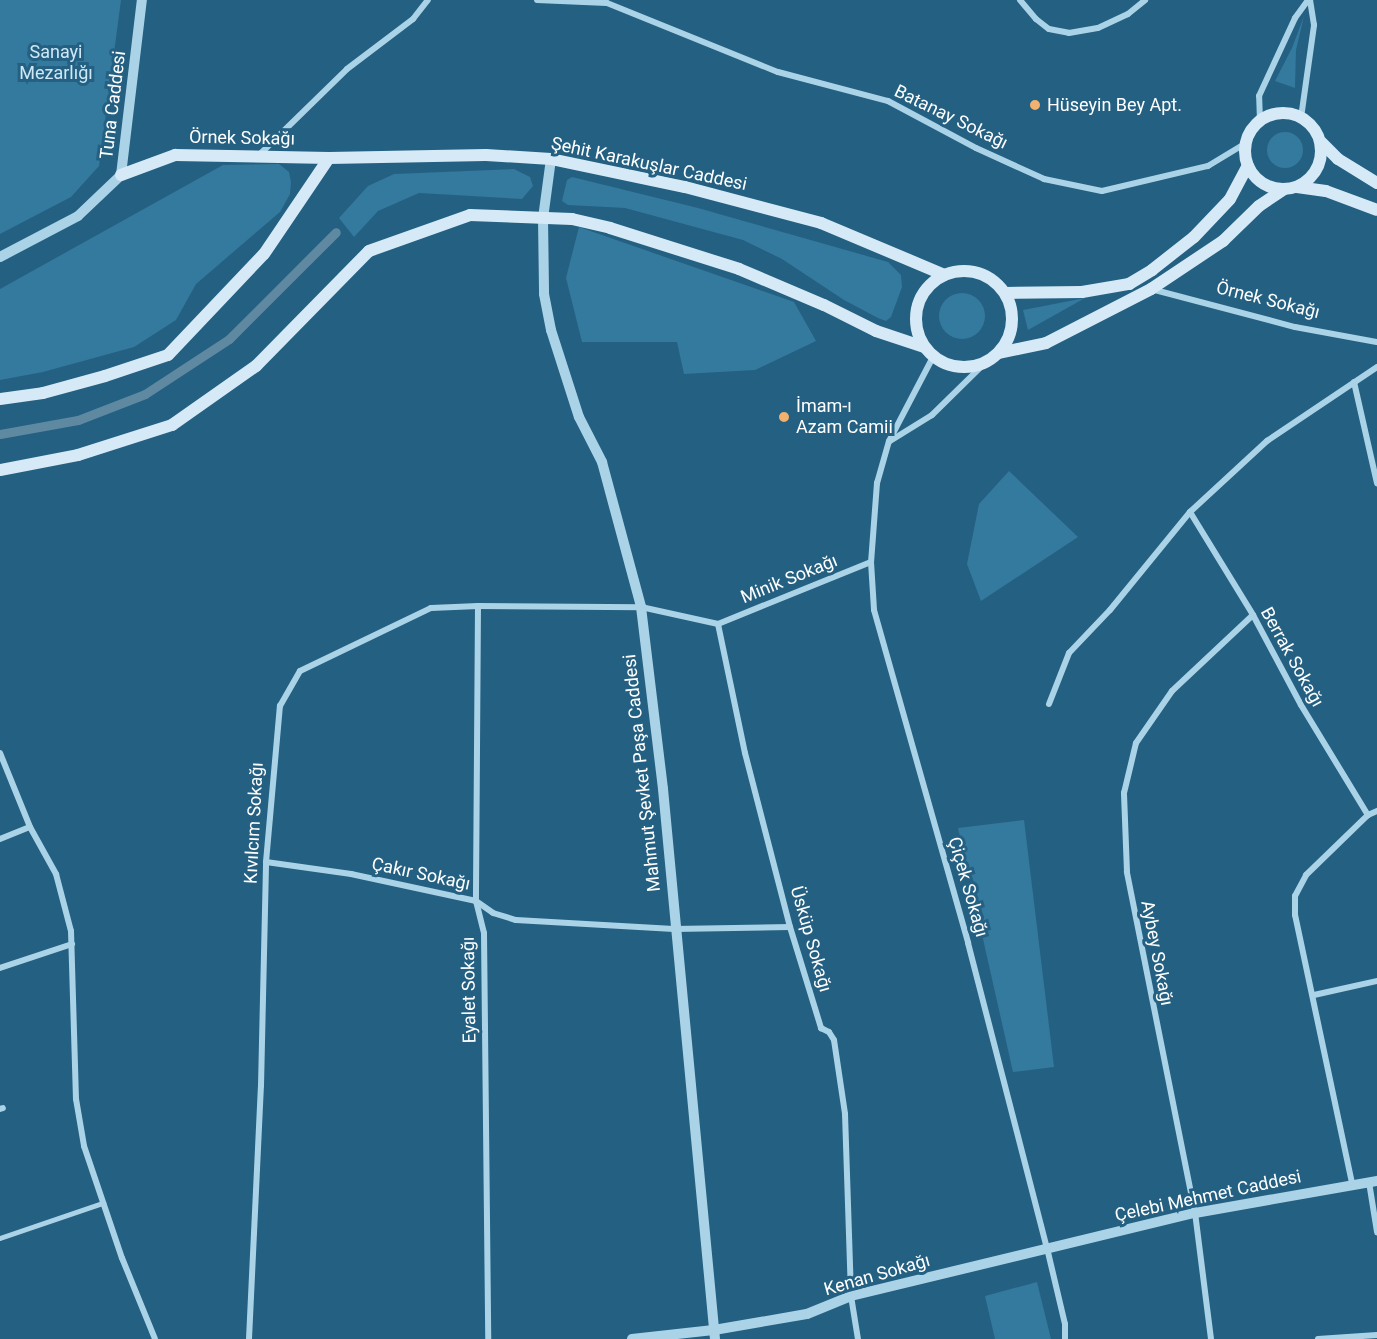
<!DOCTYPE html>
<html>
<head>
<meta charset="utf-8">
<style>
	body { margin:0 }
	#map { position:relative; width:1377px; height:1339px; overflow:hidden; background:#246082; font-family:Roboto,sans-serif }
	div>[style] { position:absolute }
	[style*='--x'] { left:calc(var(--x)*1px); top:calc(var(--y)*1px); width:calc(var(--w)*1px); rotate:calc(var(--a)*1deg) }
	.green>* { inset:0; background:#34799e }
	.round { border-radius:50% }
	.stream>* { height:9px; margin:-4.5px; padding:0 4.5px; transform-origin:4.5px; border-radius:4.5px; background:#5f89a1 }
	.service>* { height:4.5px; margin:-2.25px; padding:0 2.25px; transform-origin:2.25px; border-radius:2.25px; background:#abd3e7 }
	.minor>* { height:6px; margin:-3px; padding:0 3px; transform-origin:3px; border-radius:3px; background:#abd3e7 }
	.tertiary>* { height:10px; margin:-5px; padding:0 5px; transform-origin:5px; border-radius:5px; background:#abd3e7 }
	.secondary>* { height:12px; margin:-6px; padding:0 6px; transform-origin:6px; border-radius:6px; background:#d5eaf6 }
	.secondary>.ring { margin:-6px; padding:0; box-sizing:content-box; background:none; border:12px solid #d5eaf6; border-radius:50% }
	.dots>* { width:16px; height:16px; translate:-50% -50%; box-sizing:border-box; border:3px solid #246082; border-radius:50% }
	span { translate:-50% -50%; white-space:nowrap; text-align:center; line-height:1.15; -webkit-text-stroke:6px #246082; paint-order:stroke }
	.park-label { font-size:18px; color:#cfe8f6 }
	.street-label { font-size:18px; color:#fff }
	.poi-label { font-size:18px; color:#fff }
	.left { translate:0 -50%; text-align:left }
</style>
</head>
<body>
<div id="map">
	<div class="green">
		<div style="clip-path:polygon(0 0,121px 0,99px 166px,71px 197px,0 234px)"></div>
		<div style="clip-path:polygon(1304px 16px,1296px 50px,1295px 88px,1275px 81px,1292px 48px)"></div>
		<div class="round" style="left:1267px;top:132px;width:36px;height:36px"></div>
		<div style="clip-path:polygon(279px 164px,289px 172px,291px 182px,290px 194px,280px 212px,196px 284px,176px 320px,134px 347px,43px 372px,0 380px,0 289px,223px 165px)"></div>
		<div style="clip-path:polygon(514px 169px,530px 177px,533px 186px,522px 199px,419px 193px,378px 211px,354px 237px,339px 218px,368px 186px,394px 174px)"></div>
		<div style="clip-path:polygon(572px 177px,698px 208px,888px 262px,901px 275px,902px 287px,891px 317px,886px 321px,878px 318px,844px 300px,782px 259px,743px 240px,625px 208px,568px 205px,562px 201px,567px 180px)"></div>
		<div style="clip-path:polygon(579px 227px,794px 302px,816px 341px,755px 370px,684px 374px,677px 342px,582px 342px,566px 278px)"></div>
		<div class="round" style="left:939px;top:293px;width:46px;height:46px"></div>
		<div style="clip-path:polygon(1085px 298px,1028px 330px,1023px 310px)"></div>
		<div style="clip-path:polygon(1009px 471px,1078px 537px,981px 601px,967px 564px,979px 504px)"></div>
		<div style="clip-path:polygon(1024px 820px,1054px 1067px,1013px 1072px,958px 828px)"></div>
		<div style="clip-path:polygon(1037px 1282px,1051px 1339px,995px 1339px,985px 1296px)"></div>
	</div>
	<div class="stream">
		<div style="--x:0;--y:434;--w:79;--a:-10.2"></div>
		<div style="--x:78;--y:420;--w:72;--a:-21.2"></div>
		<div style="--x:145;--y:394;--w:100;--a:-33.2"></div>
		<div style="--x:229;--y:339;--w:151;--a:-45"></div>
	</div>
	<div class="service">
		<div style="--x:0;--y:1238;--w:109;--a:-18.8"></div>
	</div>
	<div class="minor">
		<div style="--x:537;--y:0;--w:70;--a:2.5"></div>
		<div style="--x:607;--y:3;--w:184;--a:22"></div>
		<div style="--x:778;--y:72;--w:114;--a:14.8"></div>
		<div style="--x:888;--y:101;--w:100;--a:28.1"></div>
		<div style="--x:976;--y:148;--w:75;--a:24.5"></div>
		<div style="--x:1044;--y:179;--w:59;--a:11.7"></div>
		<div style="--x:1102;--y:191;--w:109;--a:-13.3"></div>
		<div style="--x:1208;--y:166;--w:44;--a:-31.2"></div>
		<div style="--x:1020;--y:0;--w:25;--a:50"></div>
		<div style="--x:1036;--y:19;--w:16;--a:38"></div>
		<div style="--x:1049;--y:29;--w:20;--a:11"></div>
		<div style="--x:1069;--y:33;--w:29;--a:-10"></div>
		<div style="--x:1098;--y:28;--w:33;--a:-25"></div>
		<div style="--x:1128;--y:14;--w:22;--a:-39"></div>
		<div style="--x:1301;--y:118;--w:94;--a:-82"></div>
		<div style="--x:1314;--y:25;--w:25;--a:-99"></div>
		<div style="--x:1260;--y:121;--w:25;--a:-92"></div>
		<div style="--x:1259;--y:96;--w:86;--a:-65.2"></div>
		<div style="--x:1295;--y:18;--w:22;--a:-54"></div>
		<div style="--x:258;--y:156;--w:124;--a:-44.3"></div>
		<div style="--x:347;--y:69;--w:83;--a:-37.1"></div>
		<div style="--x:413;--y:19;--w:24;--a:-52"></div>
		<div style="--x:1151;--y:289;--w:149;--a:14.8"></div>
		<div style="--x:1295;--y:327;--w:83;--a:10.4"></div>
		<div style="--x:933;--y:357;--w:95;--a:117.6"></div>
		<div style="--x:889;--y:441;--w:44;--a:105.9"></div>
		<div style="--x:877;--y:483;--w:79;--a:94.3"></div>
		<div style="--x:871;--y:562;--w:48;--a:86.4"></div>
		<div style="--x:874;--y:610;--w:346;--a:74.2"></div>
		<div style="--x:968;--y:943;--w:315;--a:75.5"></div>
		<div style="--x:1047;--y:1248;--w:78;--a:76.7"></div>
		<div style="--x:1065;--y:1324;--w:15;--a:90"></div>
		<div style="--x:1354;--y:382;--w:104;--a:77.2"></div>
		<div style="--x:890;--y:441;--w:49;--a:-31.8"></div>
		<div style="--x:932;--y:415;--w:74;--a:-44.5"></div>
		<div style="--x:1190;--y:512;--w:121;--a:58.5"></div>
		<div style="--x:1253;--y:615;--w:102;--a:61.9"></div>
		<div style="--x:1301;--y:705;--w:129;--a:58.7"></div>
		<div style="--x:478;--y:606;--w:295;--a:90.4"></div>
		<div style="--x:476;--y:901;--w:33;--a:76"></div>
		<div style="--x:484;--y:933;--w:406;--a:89.4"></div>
		<div style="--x:718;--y:624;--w:165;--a:-22.1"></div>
		<div style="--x:1049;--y:704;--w:55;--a:-68.6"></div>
		<div style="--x:1069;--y:653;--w:59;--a:-46.4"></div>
		<div style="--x:1110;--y:610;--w:127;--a:-50.8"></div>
		<div style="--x:1190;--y:512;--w:105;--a:-42.7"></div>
		<div style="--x:1267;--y:441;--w:133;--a:-33.9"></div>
		<div style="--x:0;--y:753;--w:80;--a:67.9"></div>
		<div style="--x:30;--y:827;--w:54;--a:61"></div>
		<div style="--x:56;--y:874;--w:59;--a:75.3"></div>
		<div style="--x:71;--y:931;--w:168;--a:88.3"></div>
		<div style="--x:76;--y:1099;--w:48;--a:80.3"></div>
		<div style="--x:84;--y:1146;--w:118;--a:71.3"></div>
		<div style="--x:122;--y:1258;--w:87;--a:67.8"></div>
		<div style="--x:0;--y:839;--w:32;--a:-22"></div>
		<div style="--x:266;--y:862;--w:86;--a:8"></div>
		<div style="--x:351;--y:874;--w:128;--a:12.2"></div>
		<div style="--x:476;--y:901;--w:21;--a:35"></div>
		<div style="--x:493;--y:913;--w:24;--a:17"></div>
		<div style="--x:516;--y:920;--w:158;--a:3.3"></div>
		<div style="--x:674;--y:929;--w:116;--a:-1"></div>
		<div style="--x:0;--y:968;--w:76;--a:-18.4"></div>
		<div style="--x:1314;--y:995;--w:65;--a:-12.5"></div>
		<div style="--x:0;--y:1109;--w:3;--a:-18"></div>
		<div style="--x:1369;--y:1182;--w:51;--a:80.9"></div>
		<div style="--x:1352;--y:1183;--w:274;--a:-102"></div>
		<div style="--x:1295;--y:915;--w:19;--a:-90"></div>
		<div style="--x:1295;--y:896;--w:24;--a:-62"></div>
		<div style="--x:1306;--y:875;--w:86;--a:-44.1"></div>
		<div style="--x:1368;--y:815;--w:10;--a:-24"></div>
		<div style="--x:249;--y:1339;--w:253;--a:-87.3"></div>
		<div style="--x:261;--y:1086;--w:224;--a:-88.7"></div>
		<div style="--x:266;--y:862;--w:157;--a:-84.9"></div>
		<div style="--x:280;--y:706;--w:40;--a:-60.3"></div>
		<div style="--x:300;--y:671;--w:145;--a:-25.7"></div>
		<div style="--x:431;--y:608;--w:47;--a:-2.4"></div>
		<div style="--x:478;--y:606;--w:163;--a:0.4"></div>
		<div style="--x:641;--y:607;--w:79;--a:12.4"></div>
		<div style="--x:718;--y:624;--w:132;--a:78.2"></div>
		<div style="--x:745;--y:753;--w:180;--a:75.5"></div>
		<div style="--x:790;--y:927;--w:106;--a:72.9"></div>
		<div style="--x:821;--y:1028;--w:9;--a:27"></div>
		<div style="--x:829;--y:1032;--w:9;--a:58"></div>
		<div style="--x:834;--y:1040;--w:75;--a:81.5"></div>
		<div style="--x:845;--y:1114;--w:182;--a:88.1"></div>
		<div style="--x:851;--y:1296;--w:44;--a:80.8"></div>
		<div style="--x:1211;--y:1339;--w:127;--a:-97.2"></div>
		<div style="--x:1195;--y:1213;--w:348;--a:-101.3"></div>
		<div style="--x:1127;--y:872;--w:79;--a:-92.2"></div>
		<div style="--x:1124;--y:793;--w:51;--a:-76.5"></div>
		<div style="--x:1136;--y:743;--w:63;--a:-55.3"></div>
		<div style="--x:1172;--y:691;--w:111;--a:-43.2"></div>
		<div style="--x:1318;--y:1339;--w:59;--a:-3.9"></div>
	</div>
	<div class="tertiary">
		<div style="--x:551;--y:159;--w:60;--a:97.7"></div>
		<div style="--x:543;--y:218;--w:76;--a:89.2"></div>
		<div style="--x:544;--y:294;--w:37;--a:79"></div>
		<div style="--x:551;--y:330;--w:91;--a:72.2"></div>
		<div style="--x:579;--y:417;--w:51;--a:62.9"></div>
		<div style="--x:602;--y:462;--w:150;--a:74.9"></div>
		<div style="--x:641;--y:607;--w:183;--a:83.1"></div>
		<div style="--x:663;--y:789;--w:552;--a:84.6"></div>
		<div style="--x:0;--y:257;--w:88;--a:-27.7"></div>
		<div style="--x:78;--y:216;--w:59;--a:-43.6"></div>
		<div style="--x:121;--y:175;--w:176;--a:-83.2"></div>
		<div style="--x:632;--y:1339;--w:82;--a:-6.3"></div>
		<div style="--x:714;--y:1330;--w:94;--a:-9.8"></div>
		<div style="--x:807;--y:1314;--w:48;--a:-22.2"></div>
		<div style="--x:851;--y:1296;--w:354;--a:-13.6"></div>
		<div style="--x:1195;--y:1213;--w:185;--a:-10"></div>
	</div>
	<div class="secondary">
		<div class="ring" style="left:1245px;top:113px;width:64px;height:64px"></div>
		<div style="--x:1321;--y:142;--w:24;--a:45"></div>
		<div style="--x:1338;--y:159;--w:46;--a:31.6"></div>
		<div style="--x:121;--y:175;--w:58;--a:-20.3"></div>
		<div style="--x:175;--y:155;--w:154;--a:1.1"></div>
		<div style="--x:1297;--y:187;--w:29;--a:8"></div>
		<div style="--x:1326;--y:191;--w:54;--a:20.4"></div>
		<div class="ring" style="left:916px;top:271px;width:84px;height:84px"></div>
		<div style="--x:1005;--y:293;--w:77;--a:-0.7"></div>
		<div style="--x:1082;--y:292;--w:48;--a:-9.7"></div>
		<div style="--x:1129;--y:284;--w:27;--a:-31"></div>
		<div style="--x:1152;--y:270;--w:53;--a:-38.2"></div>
		<div style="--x:1194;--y:237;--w:52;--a:-46.5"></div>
		<div style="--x:1230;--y:199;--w:38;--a:-62"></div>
		<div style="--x:999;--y:353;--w:48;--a:-12"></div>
		<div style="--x:1046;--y:343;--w:118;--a:-27.2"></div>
		<div style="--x:1151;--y:289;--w:87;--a:-33.7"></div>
		<div style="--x:1223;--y:241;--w:50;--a:-44.2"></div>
		<div style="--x:1259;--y:206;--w:30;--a:-34"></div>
		<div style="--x:0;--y:399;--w:43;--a:-7.9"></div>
		<div style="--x:43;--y:393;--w:64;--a:-15.3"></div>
		<div style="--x:105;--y:376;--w:66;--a:-18.4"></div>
		<div style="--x:168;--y:355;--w:139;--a:-46.5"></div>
		<div style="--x:264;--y:254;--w:116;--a:-55.9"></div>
		<div style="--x:329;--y:158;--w:157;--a:-1.1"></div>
		<div style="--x:486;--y:155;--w:65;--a:3.5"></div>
		<div style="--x:551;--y:159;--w:137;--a:11.8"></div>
		<div style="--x:685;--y:187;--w:141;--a:14.8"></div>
		<div style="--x:821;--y:223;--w:134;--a:22.8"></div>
		<div style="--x:0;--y:470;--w:79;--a:-10.9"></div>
		<div style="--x:78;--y:455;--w:99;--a:-17.7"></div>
		<div style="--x:172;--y:425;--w:103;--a:-35.1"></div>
		<div style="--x:256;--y:366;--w:161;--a:-45.5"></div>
		<div style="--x:369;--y:251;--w:107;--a:-19.6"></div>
		<div style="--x:470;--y:215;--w:102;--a:2.2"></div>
		<div style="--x:572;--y:219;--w:39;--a:13"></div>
		<div style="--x:610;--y:228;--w:135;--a:17.6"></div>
		<div style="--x:739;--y:269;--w:92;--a:23"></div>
		<div style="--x:824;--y:305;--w:58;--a:26.6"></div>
		<div style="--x:876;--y:331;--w:51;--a:18.4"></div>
	</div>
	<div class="dots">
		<div style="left:1035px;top:105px;background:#f2b16f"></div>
		<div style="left:784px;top:417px;background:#f2b16f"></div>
	</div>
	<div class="park-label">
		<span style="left:56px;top:63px">Sanayi<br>Mezarlığı</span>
	</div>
	<div class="street-label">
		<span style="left:113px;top:105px;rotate:-83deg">Tuna Caddesi</span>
		<span style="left:951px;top:117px;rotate:26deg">Batanay Sokağı</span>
		<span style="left:242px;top:138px;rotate:1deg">Örnek Sokağı</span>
		<span style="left:649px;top:164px;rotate:12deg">Şehit Karakuşlar Caddesi</span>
		<span style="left:1268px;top:300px;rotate:14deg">Örnek Sokağı</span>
		<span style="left:789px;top:579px;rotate:-22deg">Minik Sokağı</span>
		<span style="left:1292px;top:657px;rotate:61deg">Berrak Sokağı</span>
		<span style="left:642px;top:773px;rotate:-96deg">Mahmut Şevket Paşa Caddesi</span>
		<span style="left:254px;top:823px;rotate:-87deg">Kıvılcım Sokağı</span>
		<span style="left:421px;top:874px;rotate:12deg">Çakır Sokağı</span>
		<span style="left:968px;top:887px;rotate:74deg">Çiçek Sokağı</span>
		<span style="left:811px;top:939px;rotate:74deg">Üsküp Sokağı</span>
		<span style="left:1157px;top:953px;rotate:79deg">Aybey Sokağı</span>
		<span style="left:469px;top:990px;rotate:-91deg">Eyalet Sokağı</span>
		<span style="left:1208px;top:1196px;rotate:-12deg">Çelebi Mehmet Caddesi</span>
		<span style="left:877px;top:1275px;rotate:-16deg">Kenan Sokağı</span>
	</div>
	<div class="poi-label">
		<span class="left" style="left:1047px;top:105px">Hüseyin Bey Apt.</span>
		<span class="left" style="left:796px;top:417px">İmam-ı<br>Azam Camii</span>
	</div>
</div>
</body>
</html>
